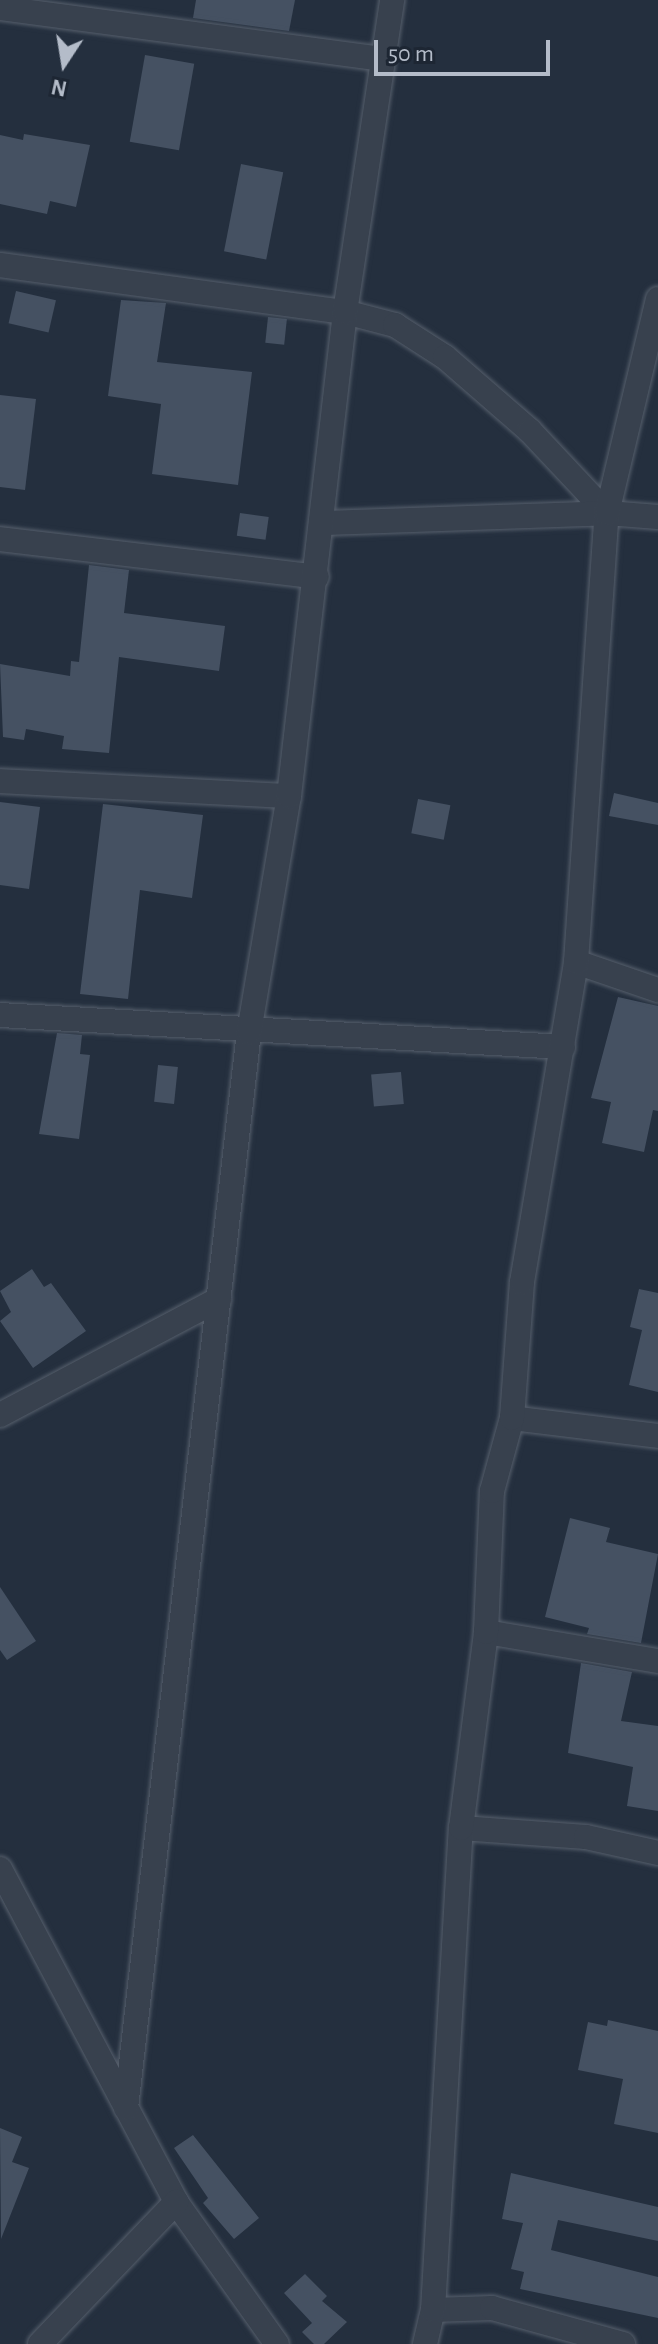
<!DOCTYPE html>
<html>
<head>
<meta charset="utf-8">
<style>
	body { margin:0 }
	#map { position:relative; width:658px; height:2344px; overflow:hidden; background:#242f3e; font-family:"Alegreya Sans",sans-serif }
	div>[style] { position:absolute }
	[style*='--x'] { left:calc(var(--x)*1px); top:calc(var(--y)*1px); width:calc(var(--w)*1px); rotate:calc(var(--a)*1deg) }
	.building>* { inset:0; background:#455162; transform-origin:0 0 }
	.roads { filter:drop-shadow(0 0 2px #565f6c) drop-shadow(0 0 2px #565f6c) }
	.minor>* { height:24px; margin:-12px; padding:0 12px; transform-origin:12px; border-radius:12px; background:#38414e }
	span { translate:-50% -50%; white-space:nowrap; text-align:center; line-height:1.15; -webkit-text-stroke:7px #1d2633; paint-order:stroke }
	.north { position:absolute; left:24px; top:24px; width:80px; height:80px; -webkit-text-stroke:6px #1d2633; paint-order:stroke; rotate:192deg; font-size:22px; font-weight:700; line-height:32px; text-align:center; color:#b4bcc9 }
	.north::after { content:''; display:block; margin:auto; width:28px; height:36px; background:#b4bcc9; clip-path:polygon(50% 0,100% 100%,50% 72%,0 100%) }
	.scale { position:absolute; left:374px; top:40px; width:176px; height:36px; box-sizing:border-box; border:4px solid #b4bcc9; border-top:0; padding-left:10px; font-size:24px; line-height:28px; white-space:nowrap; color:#b4bcc9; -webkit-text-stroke:6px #1d2633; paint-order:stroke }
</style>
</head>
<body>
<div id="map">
	<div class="building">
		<div style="clip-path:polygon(196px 0,295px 0,289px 31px,193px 18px)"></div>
		<div style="left:145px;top:55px;width:50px;height:88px;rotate:10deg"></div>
		<div style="clip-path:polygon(24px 134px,90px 145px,76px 207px,50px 201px,47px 214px,0 204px,0 135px,23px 140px)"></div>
		<div style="left:241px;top:164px;width:43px;height:89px;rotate:11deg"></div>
		<div style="left:16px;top:291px;width:41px;height:33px;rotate:13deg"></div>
		<div style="clip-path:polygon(121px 300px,166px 303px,157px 362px,252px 372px,238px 485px,152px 474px,161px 404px,108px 396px)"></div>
		<div style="left:268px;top:317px;width:19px;height:26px;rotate:6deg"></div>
		<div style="clip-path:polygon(0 395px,36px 399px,25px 490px,0 487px)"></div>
		<div style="left:240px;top:513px;width:29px;height:23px;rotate:8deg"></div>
		<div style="clip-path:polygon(89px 565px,129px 570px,124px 613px,225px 626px,219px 671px,119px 657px,109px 753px,62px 749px,64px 736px,26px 729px,24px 740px,3px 737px,0 664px,70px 676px,71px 661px,79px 662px)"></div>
		<div style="clip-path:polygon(614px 793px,658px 803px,658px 825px,609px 816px)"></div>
		<div style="left:418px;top:799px;width:33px;height:35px;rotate:11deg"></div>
		<div style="clip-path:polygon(0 802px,40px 807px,29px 889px,0 885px)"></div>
		<div style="clip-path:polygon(103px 804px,203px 815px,192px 898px,140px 890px,128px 999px,80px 994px)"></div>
		<div style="clip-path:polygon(618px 997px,658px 1006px,658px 1111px,653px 1110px,644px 1152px,602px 1143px,611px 1102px,591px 1098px)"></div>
		<div style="clip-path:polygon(57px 1033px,82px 1035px,80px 1054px,90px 1055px,79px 1139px,39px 1134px)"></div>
		<div style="left:158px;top:1065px;width:20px;height:37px;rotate:6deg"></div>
		<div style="left:401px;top:1072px;width:32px;height:30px;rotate:85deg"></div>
		<div style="clip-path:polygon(32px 1269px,44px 1287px,51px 1283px,86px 1331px,33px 1368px,0 1321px,11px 1312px,0 1291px)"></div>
		<div style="clip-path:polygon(639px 1289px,658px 1293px,658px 1392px,629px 1385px,642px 1330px,630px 1327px)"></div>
		<div style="clip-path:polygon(570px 1518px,610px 1528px,606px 1542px,658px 1554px,641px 1643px,587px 1634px,589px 1628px,545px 1617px)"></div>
		<div style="clip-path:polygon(0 1587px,36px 1641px,7px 1660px,0 1650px)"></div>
		<div style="clip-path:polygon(581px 1663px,632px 1672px,621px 1721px,658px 1726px,658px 1811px,627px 1806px,633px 1767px,568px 1753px)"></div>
		<div style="clip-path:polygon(608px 2020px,658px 2031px,658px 2133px,614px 2124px,623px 2079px,578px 2070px,588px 2022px,607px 2026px)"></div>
		<div style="clip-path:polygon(0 2128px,22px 2137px,12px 2162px,29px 2168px,1px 2239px)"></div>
		<div style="clip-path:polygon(193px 2135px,259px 2218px,234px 2239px,203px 2203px,208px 2198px,174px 2148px)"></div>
		<div style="clip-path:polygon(511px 2173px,658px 2207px,658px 2241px,558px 2220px,551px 2250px,658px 2277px,658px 2318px,520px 2289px,524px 2272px,511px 2269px,523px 2223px,502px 2219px)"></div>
		<div style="clip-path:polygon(305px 2274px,327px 2296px,322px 2301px,347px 2322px,324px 2344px,314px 2344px,302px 2332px,312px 2323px,284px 2293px)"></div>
	</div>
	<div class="roads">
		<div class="minor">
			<div style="--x:0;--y:8;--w:386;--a:7.6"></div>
			<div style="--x:0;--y:265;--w:348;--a:7.8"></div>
			<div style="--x:345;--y:312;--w:52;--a:14.6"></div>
			<div style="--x:395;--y:325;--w:59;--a:32.6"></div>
			<div style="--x:445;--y:357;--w:113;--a:41"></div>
			<div style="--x:530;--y:431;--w:112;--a:46.8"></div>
			<div style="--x:325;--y:523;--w:282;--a:-2"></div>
			<div style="--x:607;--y:513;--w:51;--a:4.5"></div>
			<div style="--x:0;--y:539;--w:319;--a:6.8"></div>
			<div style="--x:0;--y:781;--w:289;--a:3"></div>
			<div style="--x:576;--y:962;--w:87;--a:18.9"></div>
			<div style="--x:0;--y:1015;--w:564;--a:3.25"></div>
			<div style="--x:0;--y:1415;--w:248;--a:-27.9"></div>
			<div style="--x:512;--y:1418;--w:147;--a:7"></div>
			<div style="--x:486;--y:1632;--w:174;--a:9.6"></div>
			<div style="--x:461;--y:1828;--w:125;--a:4.1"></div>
			<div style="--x:586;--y:1837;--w:74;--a:12.5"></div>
			<div style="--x:0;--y:1869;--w:377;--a:62.1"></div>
			<div style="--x:176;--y:2202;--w:174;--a:54.6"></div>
			<div style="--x:126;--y:2108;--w:1083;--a:-83.48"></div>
			<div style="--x:249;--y:1032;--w:239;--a:-80.4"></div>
			<div style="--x:289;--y:796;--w:487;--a:-83.4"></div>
			<div style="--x:345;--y:312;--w:316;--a:-81.4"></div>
			<div style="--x:433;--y:2310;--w:59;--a:-1.9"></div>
			<div style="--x:492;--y:2308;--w:136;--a:15.4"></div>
			<div style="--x:40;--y:2344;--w:197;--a:-46.2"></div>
			<div style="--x:425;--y:2344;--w:35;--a:-77"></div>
			<div style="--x:433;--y:2310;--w:483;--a:-86.7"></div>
			<div style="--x:461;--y:1828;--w:198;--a:-82.7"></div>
			<div style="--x:486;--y:1632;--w:141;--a:-87.6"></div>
			<div style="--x:492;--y:1491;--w:76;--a:-74.7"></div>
			<div style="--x:512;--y:1418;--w:136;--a:-85.8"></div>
			<div style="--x:522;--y:1282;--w:325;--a:-80.4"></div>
			<div style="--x:576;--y:962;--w:450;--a:-86.1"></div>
			<div style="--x:607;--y:513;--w:220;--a:-76.6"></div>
		</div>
	</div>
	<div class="north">N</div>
	<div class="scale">50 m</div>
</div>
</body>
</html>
